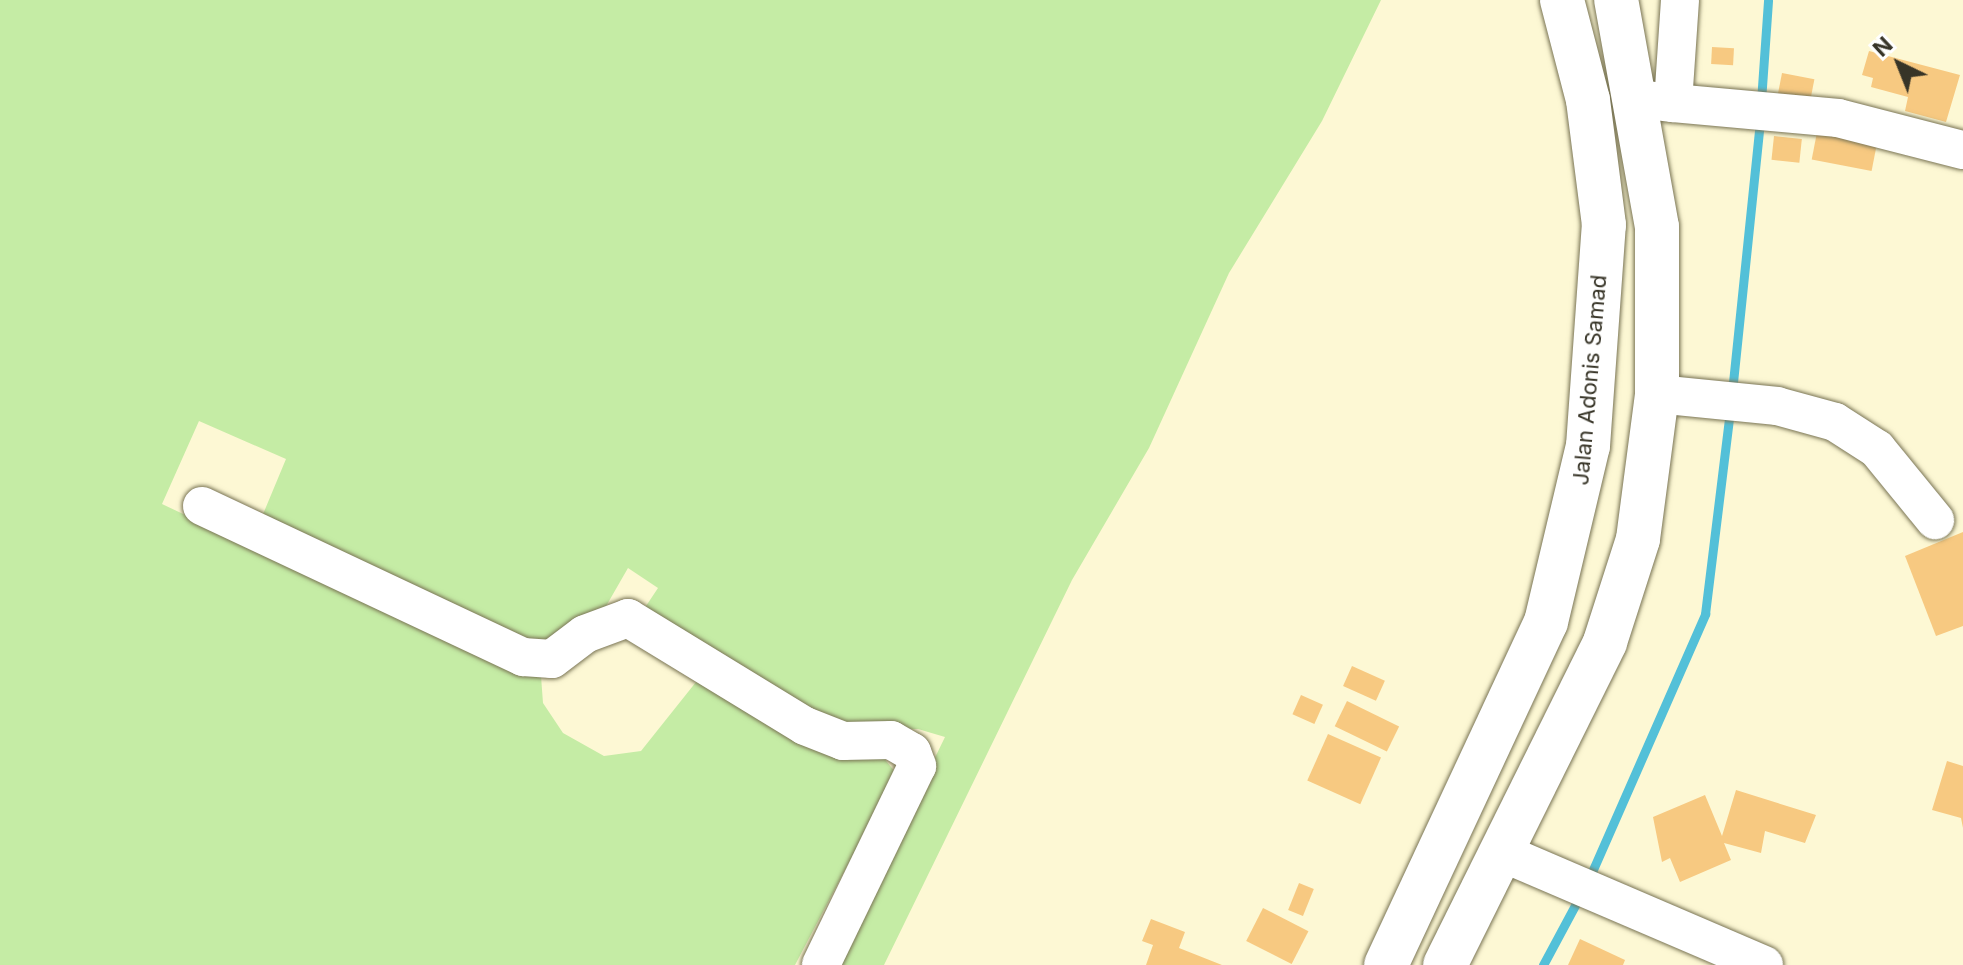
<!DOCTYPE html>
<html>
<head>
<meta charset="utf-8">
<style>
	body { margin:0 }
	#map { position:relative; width:1963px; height:965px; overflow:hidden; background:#fdf8d4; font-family:Inter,sans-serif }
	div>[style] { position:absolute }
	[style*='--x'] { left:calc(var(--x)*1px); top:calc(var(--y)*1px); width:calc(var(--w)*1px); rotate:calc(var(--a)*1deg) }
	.green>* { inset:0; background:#c5eca5 }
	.stream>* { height:9px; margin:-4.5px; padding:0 4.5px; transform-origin:4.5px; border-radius:4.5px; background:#53c0d8 }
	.building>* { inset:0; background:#f7c981; transform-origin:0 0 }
	.roads { filter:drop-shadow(0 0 2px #797454) drop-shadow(0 0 2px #797454) }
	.minor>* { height:38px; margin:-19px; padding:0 19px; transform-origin:19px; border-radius:19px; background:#fff }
	.highway>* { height:44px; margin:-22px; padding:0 22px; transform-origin:22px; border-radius:22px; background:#fff }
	span { translate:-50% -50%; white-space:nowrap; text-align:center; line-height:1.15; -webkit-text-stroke:6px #fff; paint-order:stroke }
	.street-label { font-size:22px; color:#373427 }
	.north { position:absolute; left:1859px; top:24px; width:80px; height:80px; -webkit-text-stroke:6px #fff; paint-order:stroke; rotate:317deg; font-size:22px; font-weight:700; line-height:32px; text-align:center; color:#373427 }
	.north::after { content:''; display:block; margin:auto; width:28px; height:36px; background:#373427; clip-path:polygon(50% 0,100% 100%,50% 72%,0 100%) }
</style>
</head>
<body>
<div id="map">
	<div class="green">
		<div style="clip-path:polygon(0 0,1381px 0,1322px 121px,1229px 273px,1149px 448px,1072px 580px,884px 965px,834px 965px,945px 737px,918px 729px,865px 729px,800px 709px,644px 609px,658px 588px,628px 568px,605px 608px,531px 651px,261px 519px,286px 459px,199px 421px,162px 504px,525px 676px,541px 676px,543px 703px,563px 733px,604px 756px,641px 751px,700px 677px,882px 756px,896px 773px,795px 965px,0 965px)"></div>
	</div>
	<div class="stream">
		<div style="--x:1761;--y:101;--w:101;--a:-86"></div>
		<div style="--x:1732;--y:392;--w:273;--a:-84.1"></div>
		<div style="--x:1588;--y:881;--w:292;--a:-66.3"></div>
		<div style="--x:1705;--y:614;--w:206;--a:-83"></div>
		<div style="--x:1543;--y:965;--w:81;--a:-61.8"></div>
	</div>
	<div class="building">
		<div style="left:1712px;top:47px;width:22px;height:17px;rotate:3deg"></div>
		<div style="clip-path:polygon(1869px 51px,1960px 75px,1946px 122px,1905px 111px,1908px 97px,1871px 87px,1873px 78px,1862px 75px)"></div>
		<div style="left:1782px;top:73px;width:33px;height:26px;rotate:11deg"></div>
		<div style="left:1818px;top:127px;width:61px;height:33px;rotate:11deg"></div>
		<div style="left:1774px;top:136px;width:28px;height:24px;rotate:6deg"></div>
		<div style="clip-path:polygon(1963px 532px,1963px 626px,1936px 636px,1905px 556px)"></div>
		<div style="left:1352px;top:666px;width:36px;height:22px;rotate:24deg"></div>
		<div style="left:1301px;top:695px;width:24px;height:21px;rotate:24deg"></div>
		<div style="left:1347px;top:701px;width:58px;height:28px;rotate:26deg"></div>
		<div style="left:1328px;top:734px;width:58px;height:51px;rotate:24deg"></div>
		<div style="clip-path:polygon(1947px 761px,1963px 766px,1963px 828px,1961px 818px,1932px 810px)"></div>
		<div style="clip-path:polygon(1736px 790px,1816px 815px,1805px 843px,1765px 831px,1761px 853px,1724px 843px,1731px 860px,1680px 882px,1670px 858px,1662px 862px,1653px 817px,1705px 795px,1722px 836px)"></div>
		<div style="left:1299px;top:883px;width:16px;height:29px;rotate:22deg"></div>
		<div style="left:1263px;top:908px;width:51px;height:37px;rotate:27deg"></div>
		<div style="clip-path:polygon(1151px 919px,1185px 932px,1179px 948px,1222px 965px,1146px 965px,1153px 945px,1142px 941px)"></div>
		<div style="clip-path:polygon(1580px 939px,1625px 960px,1623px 965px,1568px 965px)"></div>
	</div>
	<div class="roads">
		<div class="minor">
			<div style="--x:1647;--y:100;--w:26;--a:7"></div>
			<div style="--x:1673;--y:103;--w:103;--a:-86.1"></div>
			<div style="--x:1673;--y:103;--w:166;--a:5.2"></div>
			<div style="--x:1838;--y:118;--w:129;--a:14.4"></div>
			<div style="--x:1657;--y:394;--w:121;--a:5.7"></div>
			<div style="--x:1777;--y:406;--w:60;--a:15.4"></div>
			<div style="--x:1835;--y:422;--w:50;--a:32.7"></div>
			<div style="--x:1877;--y:449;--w:92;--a:50.8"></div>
			<div style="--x:202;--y:506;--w:355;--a:25.2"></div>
			<div style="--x:523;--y:657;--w:29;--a:4"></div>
			<div style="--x:552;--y:659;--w:41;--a:-37.1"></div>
			<div style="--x:585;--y:634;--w:46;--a:-20.4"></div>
			<div style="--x:628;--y:618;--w:207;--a:31.4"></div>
			<div style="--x:805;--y:726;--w:41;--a:21.5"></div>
			<div style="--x:843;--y:741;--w:48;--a:-1.2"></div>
			<div style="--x:891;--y:740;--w:24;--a:30"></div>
			<div style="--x:912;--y:752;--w:15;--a:70"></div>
			<div style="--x:917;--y:766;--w:221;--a:115.8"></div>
			<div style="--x:1503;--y:853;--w:284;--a:23.2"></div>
		</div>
		<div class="highway">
			<div style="--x:1386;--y:965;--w:378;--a:-65"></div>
			<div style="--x:1546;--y:622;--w:181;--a:-76.6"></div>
			<div style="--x:1588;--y:446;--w:222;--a:-85.9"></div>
			<div style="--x:1604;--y:225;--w:126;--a:-97.3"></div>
			<div style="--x:1588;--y:100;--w:103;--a:-104.6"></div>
			<div style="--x:1445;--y:965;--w:360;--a:-63.6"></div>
			<div style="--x:1605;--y:642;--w:108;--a:-72.2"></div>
			<div style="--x:1638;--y:539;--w:146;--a:-82.5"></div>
			<div style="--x:1657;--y:394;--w:167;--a:-90"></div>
			<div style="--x:1657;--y:227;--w:231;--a:-100.2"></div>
		</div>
	</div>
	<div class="street-label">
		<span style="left:1590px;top:380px;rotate:-85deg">Jalan Adonis Samad</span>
	</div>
	<div class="north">N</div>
</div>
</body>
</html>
